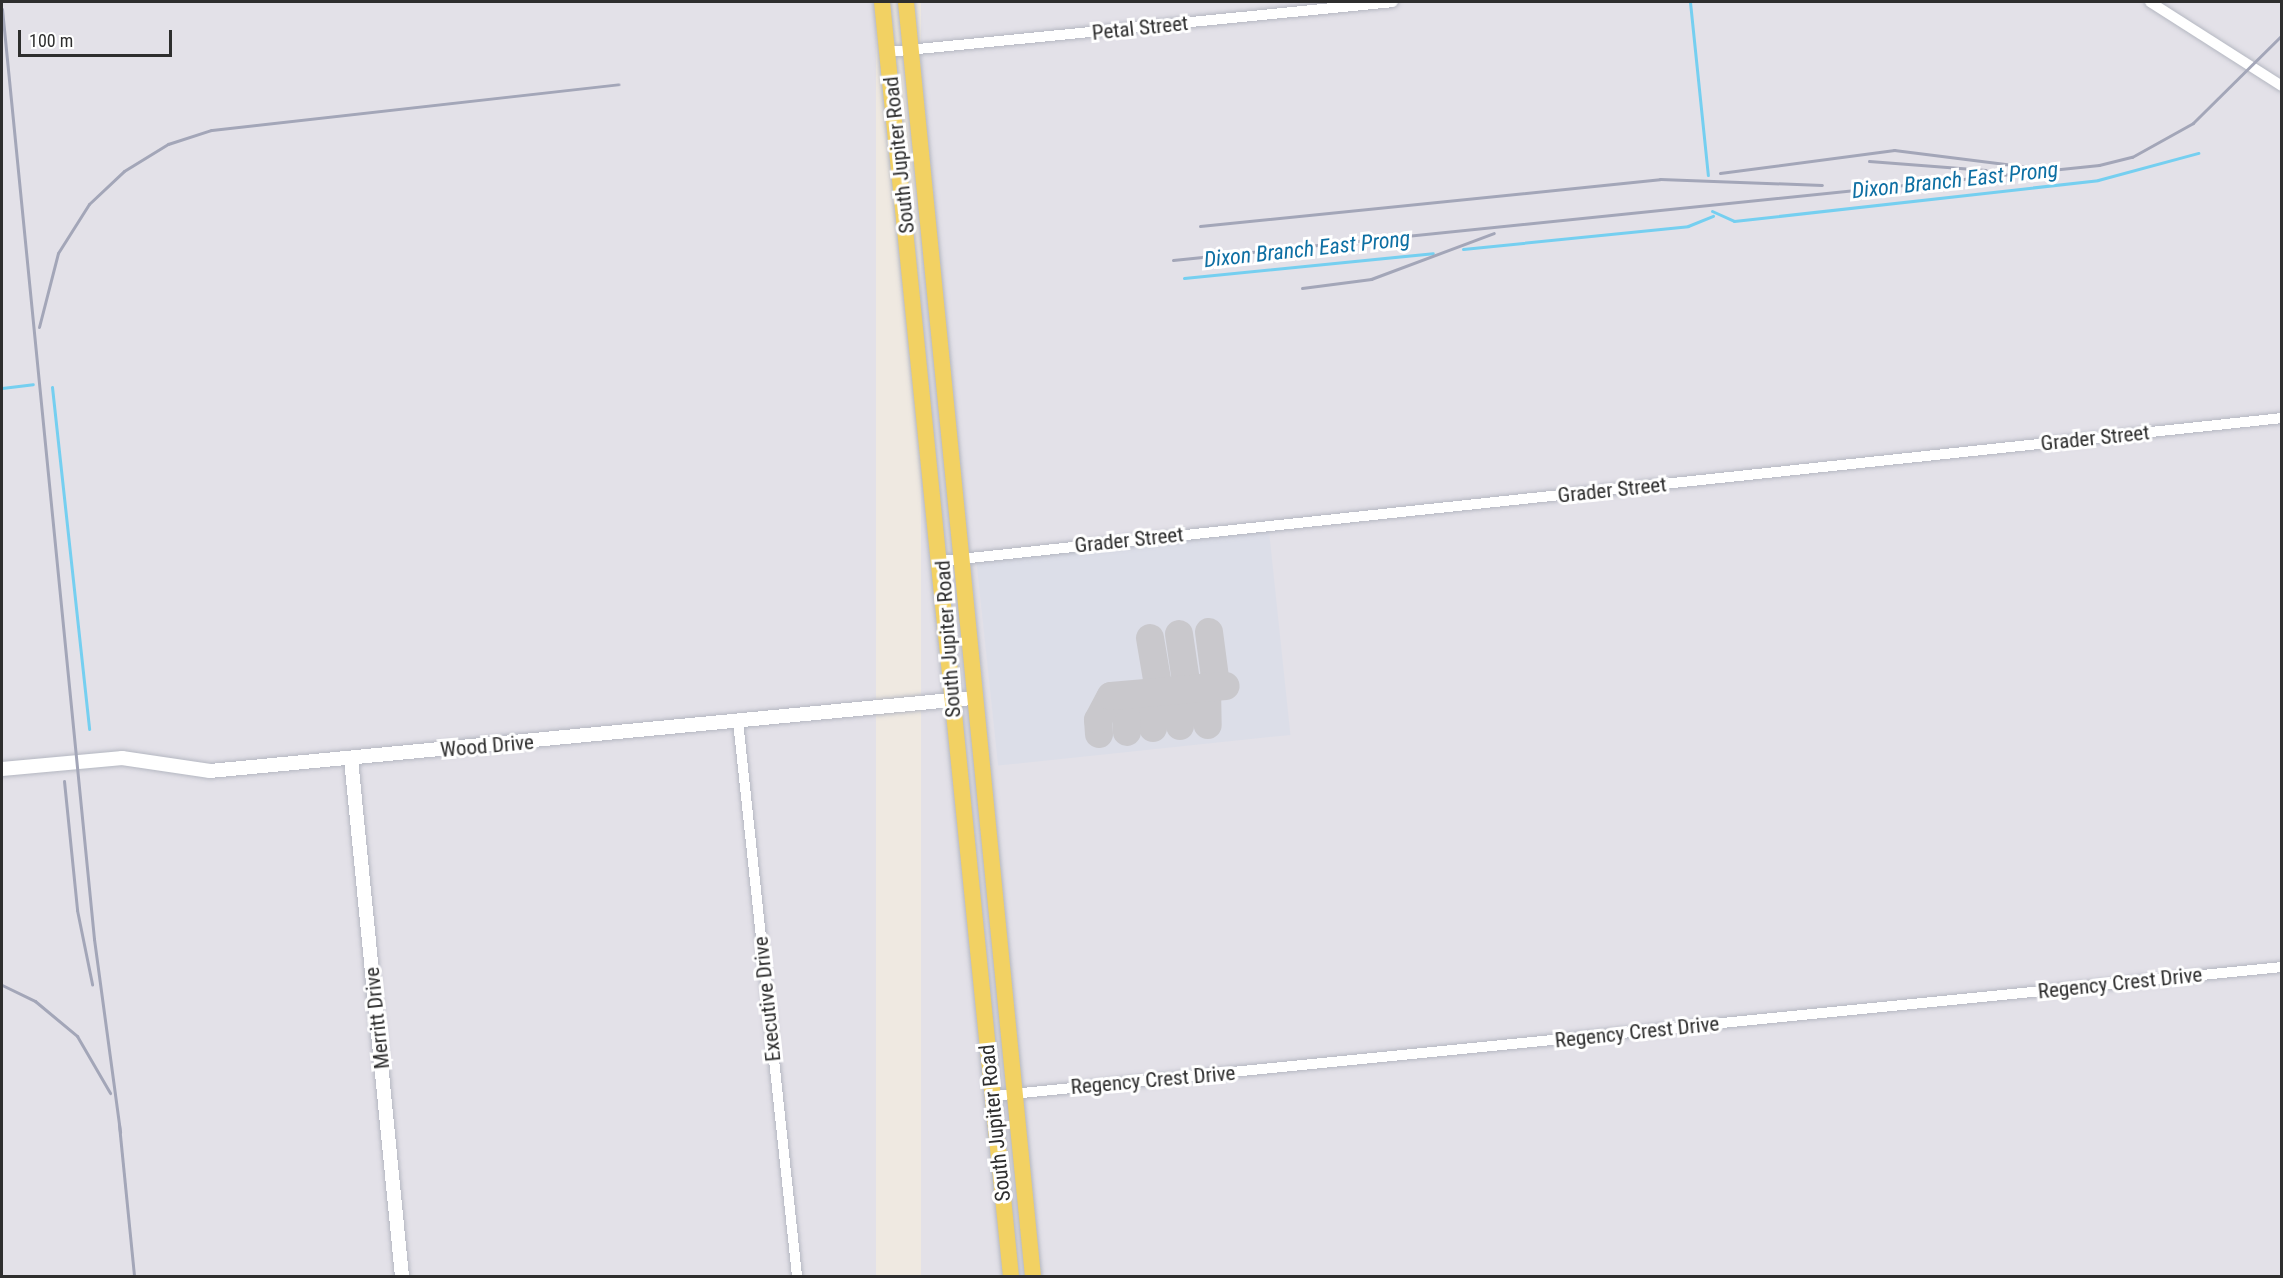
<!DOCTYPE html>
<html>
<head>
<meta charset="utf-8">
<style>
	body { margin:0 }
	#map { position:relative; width:2283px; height:1278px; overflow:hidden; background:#efe9e1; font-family:"Roboto Condensed",sans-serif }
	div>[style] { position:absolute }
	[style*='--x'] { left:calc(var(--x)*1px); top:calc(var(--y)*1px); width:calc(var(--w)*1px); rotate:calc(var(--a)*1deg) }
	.industrial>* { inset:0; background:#e3e1e8; transform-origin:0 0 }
	.airport>* { inset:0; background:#dcdee8; transform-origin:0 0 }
	.stream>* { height:3px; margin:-1.5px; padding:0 1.5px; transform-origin:1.5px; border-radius:1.5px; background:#75cff0 }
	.taxiway>* { height:28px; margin:-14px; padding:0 14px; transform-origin:14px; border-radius:14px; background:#c9c8cc }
	.roads { filter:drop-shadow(0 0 2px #b4b7c1) drop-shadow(0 0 2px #b4b7c1) }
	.street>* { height:10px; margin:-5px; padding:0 5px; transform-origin:5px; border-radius:5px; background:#fff }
	.secondary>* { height:14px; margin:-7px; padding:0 7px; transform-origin:7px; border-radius:7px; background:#fff }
	.primary>* { height:16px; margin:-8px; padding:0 8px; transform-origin:8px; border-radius:8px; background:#f2d163 }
	.rail>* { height:3px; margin:-1.5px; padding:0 1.5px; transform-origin:1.5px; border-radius:1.5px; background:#a3a6b8 }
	span { translate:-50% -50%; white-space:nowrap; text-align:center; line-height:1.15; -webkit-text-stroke:6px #fff; paint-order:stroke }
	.street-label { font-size:21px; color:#2e2e2e }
	.water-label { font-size:22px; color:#0d6fa3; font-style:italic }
	.frame { position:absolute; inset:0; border:3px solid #2e2e2e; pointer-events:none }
	.scale { position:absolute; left:18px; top:30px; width:154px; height:27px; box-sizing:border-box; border:3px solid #2e2e2e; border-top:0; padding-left:8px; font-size:18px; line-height:21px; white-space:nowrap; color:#2e2e2e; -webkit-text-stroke:4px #fff; paint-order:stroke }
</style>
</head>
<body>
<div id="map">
	<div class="industrial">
		<div style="left:2px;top:2px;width:874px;height:1274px"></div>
		<div style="left:921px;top:2px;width:1360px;height:1280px"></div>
	</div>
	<div class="airport">
		<div style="left:1269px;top:531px;width:205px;height:294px;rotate:84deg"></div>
	</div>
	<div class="stream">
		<div style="--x:1690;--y:2;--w:174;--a:84.1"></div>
		<div style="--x:1712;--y:211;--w:24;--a:24"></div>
		<div style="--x:1734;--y:221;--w:366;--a:-6.4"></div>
		<div style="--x:2098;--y:180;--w:104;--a:-15.1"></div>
		<div style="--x:1463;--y:249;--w:226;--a:-5.8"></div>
		<div style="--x:1688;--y:226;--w:27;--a:-22"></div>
		<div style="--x:1184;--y:278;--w:250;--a:-5.7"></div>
		<div style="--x:52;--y:387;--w:344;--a:83.8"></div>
		<div style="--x:2;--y:388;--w:31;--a:-7"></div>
		<div style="--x:161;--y:1276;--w:90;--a:0"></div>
	</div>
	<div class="taxiway">
		<div style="--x:1209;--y:632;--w:53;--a:82.5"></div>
		<div style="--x:1179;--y:634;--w:55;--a:81.6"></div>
		<div style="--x:1150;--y:638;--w:54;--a:80.4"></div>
		<div style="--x:1207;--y:686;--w:39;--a:89"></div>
		<div style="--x:1180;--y:689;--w:37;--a:90"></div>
		<div style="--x:1153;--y:692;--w:36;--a:90"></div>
		<div style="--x:1125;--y:695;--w:37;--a:87"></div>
		<div style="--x:1099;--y:734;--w:14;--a:-94"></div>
		<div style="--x:1098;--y:720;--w:27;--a:-62"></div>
		<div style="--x:1111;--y:696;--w:115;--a:-5"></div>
	</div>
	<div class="roads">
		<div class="street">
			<div style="--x:2150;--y:2;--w:156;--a:32.5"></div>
			<div style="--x:888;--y:52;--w:507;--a:-5.65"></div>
			<div style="--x:942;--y:561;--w:1348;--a:-6.09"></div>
			<div style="--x:738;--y:721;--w:558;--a:83.93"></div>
			<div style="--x:992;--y:1096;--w:1296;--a:-5.71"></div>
		</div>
		<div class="secondary">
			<div style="--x:351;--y:759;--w:520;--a:84.37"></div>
			<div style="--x:2;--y:769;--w:121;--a:-5.2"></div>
			<div style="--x:122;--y:758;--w:89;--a:8.4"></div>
			<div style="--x:210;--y:771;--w:766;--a:-5.47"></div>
		</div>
		<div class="primary">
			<div style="--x:882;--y:2;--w:1281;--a:84.22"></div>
			<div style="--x:906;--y:2;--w:1280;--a:84.31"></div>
		</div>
	</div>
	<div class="rail">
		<div style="--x:2;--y:9;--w:935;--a:84.35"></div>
		<div style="--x:94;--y:939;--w:195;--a:82.3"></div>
		<div style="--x:1869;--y:161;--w:117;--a:4.4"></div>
		<div style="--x:1720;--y:173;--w:176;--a:-7.5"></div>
		<div style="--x:1894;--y:150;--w:136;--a:7.2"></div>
		<div style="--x:1200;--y:226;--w:462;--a:-5.8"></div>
		<div style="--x:1660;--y:179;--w:162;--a:2.1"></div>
		<div style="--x:1173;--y:260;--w:931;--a:-5.86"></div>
		<div style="--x:2099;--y:165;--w:34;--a:-14"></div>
		<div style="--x:2132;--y:157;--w:70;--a:-29.1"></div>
		<div style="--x:2193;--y:123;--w:125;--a:-44.7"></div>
		<div style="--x:1302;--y:288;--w:70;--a:-7.4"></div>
		<div style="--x:1371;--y:279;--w:131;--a:-20.5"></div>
		<div style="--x:39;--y:327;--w:76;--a:-75.6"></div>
		<div style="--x:58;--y:253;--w:58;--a:-57.7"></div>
		<div style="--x:89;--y:204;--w:48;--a:-43.3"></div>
		<div style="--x:124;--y:171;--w:52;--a:-31.5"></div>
		<div style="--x:168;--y:144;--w:45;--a:-18"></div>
		<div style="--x:211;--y:130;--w:410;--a:-6.4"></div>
		<div style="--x:64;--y:781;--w:130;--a:84.2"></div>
		<div style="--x:77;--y:910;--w:76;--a:78.5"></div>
		<div style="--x:2;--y:985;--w:37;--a:26"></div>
		<div style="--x:35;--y:1001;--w:55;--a:39.8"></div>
		<div style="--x:77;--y:1036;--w:66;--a:59.9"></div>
		<div style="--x:119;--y:1125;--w:152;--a:84.3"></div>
	</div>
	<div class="street-label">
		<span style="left:1140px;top:28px;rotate:-6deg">Petal Street</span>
		<span style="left:899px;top:155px;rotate:-96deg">South Jupiter Road</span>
		<span style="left:2095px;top:438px;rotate:-6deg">Grader Street</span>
		<span style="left:1612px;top:490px;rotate:-6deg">Grader Street</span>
		<span style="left:1129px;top:540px;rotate:-6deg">Grader Street</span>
		<span style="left:948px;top:639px;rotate:-94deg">South Jupiter Road</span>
		<span style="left:487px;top:746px;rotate:-5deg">Wood Drive</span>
		<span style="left:2120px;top:983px;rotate:-6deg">Regency Crest Drive</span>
		<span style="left:767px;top:999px;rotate:-96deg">Executive Drive</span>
		<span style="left:377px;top:1018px;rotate:-96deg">Merritt Drive</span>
		<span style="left:1637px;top:1032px;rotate:-6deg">Regency Crest Drive</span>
		<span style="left:1153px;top:1080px;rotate:-5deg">Regency Crest Drive</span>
		<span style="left:995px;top:1123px;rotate:-96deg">South Jupiter Road</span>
	</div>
	<div class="water-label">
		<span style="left:1955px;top:180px;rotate:-6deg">Dixon Branch East Prong</span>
		<span style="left:1307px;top:249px;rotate:-6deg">Dixon Branch East Prong</span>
	</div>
	<div class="frame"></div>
	<div class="scale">100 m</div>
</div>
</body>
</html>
